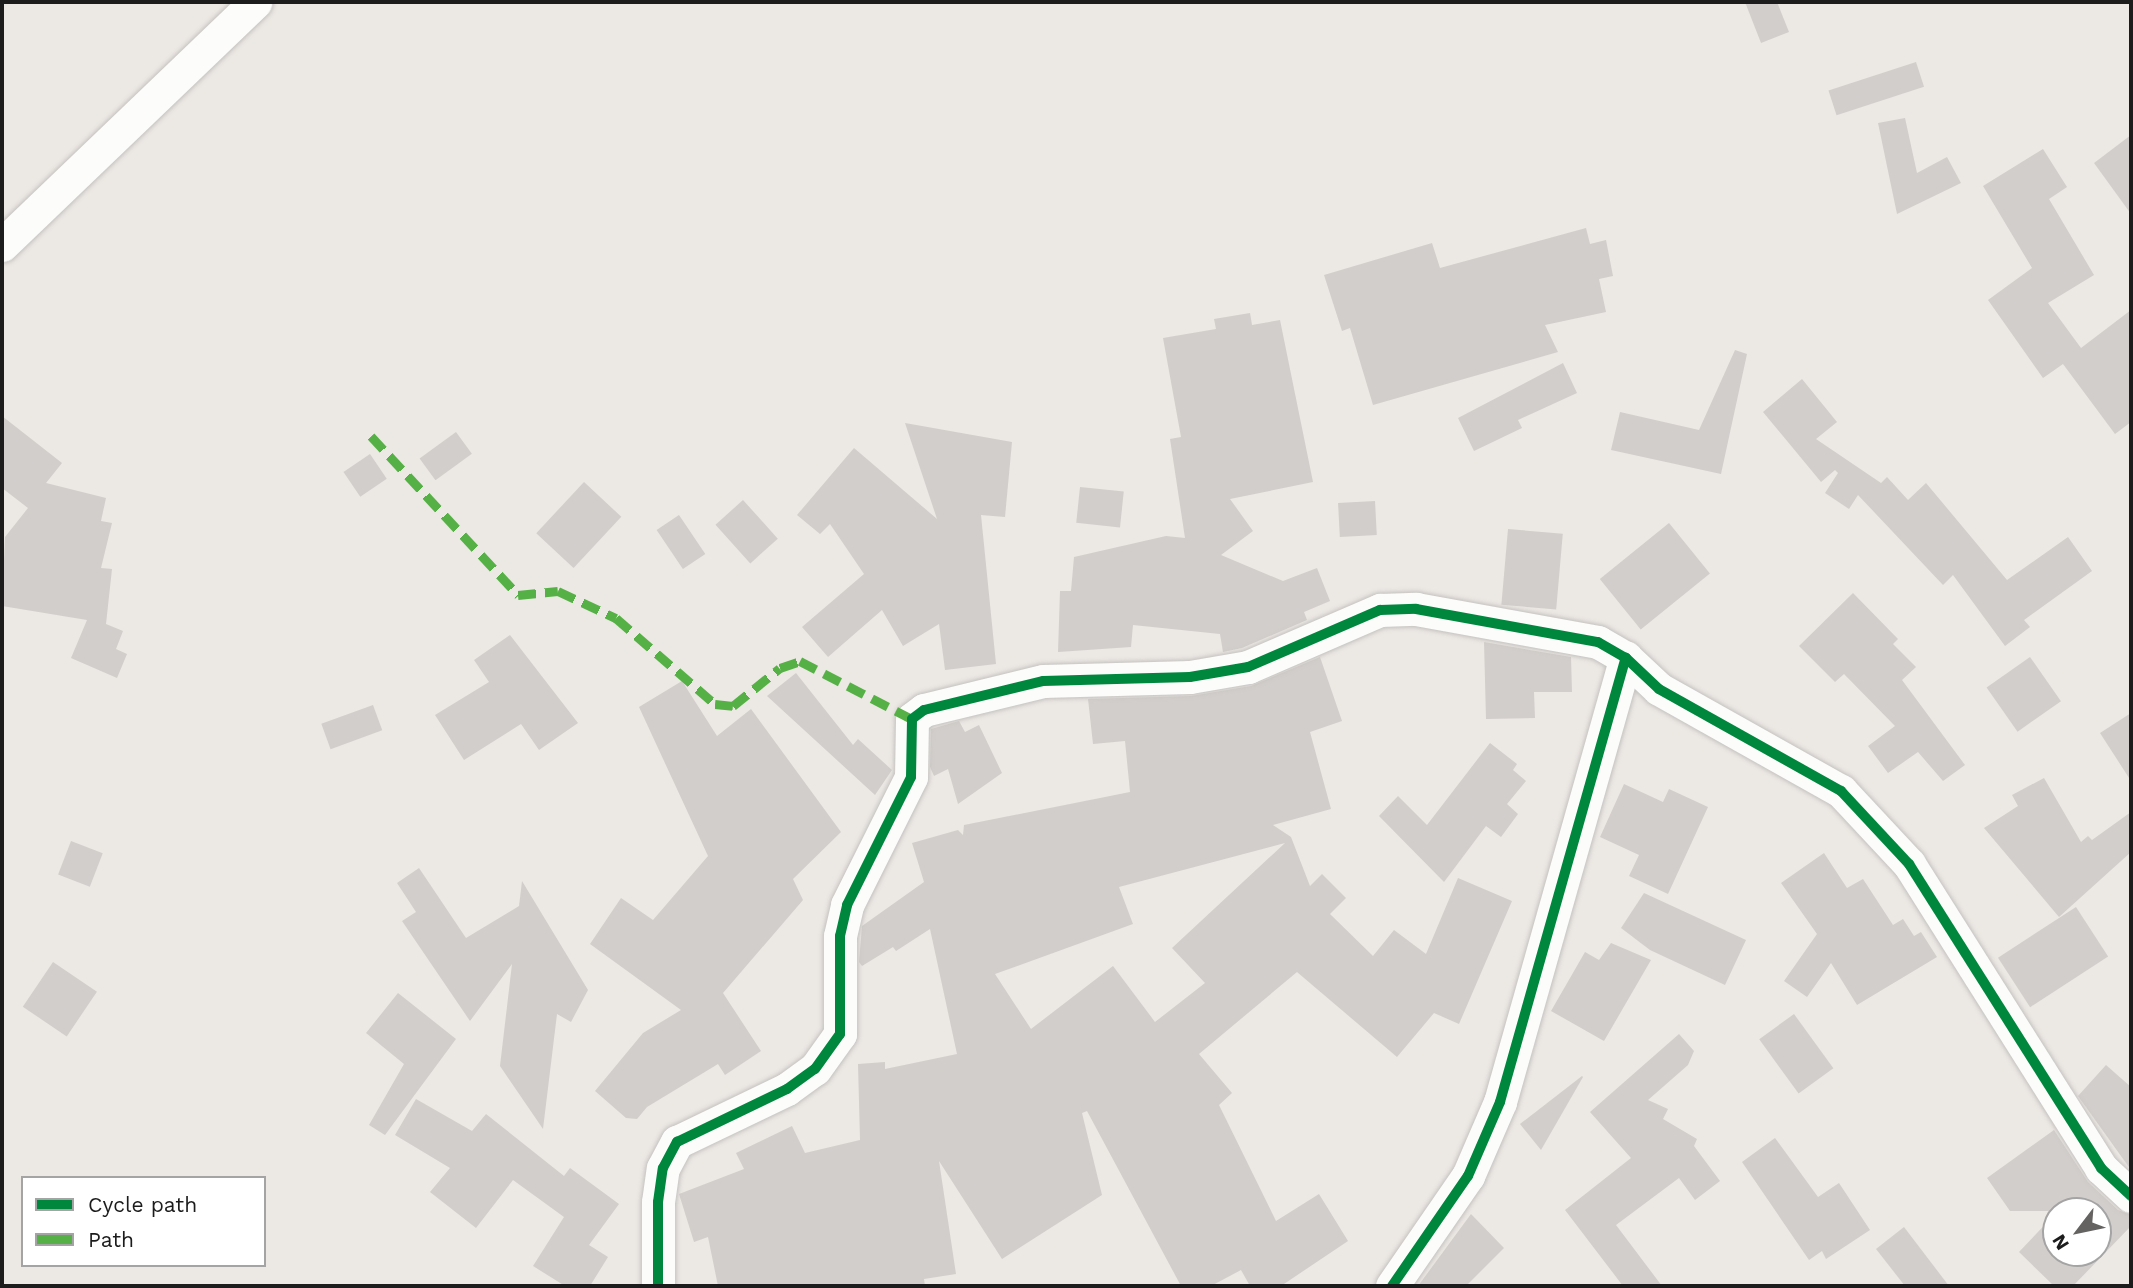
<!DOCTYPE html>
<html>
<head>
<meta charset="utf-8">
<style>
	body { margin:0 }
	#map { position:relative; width:2133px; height:1288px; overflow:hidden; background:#ece8e4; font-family:"Work Sans",sans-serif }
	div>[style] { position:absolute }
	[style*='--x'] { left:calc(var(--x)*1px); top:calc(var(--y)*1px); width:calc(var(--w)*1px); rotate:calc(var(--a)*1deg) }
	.building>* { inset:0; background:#d2cecb; transform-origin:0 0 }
	.roads { filter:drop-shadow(0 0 2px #c4c2c0) drop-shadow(0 0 2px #c4c2c0) }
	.minor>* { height:33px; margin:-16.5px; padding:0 16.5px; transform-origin:16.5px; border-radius:16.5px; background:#fcfcfb }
	.quiet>* { height:9px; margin-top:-4.5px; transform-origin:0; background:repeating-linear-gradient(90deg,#55b145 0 18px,transparent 0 27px) }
	.cycleway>* { height:10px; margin:-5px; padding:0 5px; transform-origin:5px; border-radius:5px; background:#00873e }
	span { translate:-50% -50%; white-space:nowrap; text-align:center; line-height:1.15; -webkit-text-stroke:7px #fff; paint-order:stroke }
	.frame { position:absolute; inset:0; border:4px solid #1c1c1c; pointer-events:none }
	.legend { position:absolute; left:21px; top:1176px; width:245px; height:91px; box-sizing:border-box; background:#fff; border:2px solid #a4a4a4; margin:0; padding:9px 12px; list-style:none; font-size:21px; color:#1c1c1c }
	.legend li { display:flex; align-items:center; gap:14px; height:35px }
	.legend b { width:35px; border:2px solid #a4a4a4 }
	.north { position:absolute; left:2042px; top:1197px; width:70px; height:70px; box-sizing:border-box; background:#fff; border:2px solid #a4a4a4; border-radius:50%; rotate:238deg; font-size:19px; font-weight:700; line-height:28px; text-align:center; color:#1c1c1c }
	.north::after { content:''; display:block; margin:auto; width:24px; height:32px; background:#656362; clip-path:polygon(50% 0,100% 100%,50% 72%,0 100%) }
</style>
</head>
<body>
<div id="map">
	<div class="building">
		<div style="clip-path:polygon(1745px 2px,1777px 2px,1789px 32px,1761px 43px)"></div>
		<div style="left:1916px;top:62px;width:26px;height:92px;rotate:72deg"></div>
		<div style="clip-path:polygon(1905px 118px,1917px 173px,1947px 157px,1961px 183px,1897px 214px,1878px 123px)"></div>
		<div style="clip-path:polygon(2131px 135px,2131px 214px,2094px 163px)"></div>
		<div style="clip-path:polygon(2043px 149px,2067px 187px,2049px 199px,2094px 275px,2048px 303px,2081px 348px,2131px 310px,2131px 422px,2115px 434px,2063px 364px,2043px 378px,1988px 300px,2032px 268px,1983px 186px)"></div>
		<div style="clip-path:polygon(1586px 228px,1590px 244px,1606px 240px,1613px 276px,1599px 279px,1606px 312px,1545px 325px,1558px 352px,1373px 405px,1350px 328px,1342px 331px,1324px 275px,1432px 243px,1440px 268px)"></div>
		<div style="clip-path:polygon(1250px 313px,1252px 325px,1280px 320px,1313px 482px,1230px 499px,1253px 531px,1221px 555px,1283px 581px,1317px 568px,1330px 601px,1304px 612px,1307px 620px,1242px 648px,1223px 652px,1220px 634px,1133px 625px,1131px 647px,1058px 652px,1060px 591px,1071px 591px,1074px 557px,1166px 536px,1185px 538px,1170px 439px,1181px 437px,1163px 338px,1216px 329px,1214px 319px)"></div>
		<div style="clip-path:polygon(1735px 350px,1747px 354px,1721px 474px,1611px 450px,1620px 412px,1699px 430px)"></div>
		<div style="clip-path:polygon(1563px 363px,1577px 393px,1518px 420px,1522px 428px,1474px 451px,1458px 418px)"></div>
		<div style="clip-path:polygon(1802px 379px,1837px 422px,1816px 439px,1881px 483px,1887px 477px,1908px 500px,1926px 483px,2007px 580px,2068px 537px,2092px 571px,2024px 620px,2030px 627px,2005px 646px,1953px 575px,1943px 585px,1858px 495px,1849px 509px,1825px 493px,1838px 473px,1835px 470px,1821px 482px,1763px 412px)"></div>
		<div style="clip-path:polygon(2px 416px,62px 463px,46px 483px,106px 498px,101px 521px,112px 523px,101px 568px,112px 569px,106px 624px,123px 631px,116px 649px,127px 654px,117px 678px,71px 658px,87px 620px,2px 606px,5px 537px,28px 508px,2px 488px)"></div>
		<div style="clip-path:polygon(905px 423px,1012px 442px,1005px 517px,981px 515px,996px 664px,945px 670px,939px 624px,903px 646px,882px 610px,828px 657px,802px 627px,864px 574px,830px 524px,820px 534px,797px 515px,854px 448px,937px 519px)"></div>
		<div style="left:456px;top:432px;width:27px;height:45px;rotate:54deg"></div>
		<div style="left:370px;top:454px;width:30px;height:32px;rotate:56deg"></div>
		<div style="left:584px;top:482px;width:51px;height:70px;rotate:43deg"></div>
		<div style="left:1080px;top:487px;width:44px;height:36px;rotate:6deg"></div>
		<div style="left:743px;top:500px;width:52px;height:37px;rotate:48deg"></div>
		<div style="left:1375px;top:501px;width:34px;height:37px;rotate:87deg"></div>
		<div style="left:679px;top:515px;width:47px;height:27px;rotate:56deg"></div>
		<div style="left:1669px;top:523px;width:65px;height:89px;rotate:51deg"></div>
		<div style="left:1508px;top:529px;width:55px;height:76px;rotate:5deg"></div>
		<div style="clip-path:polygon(1853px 593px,1898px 639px,1893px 644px,1916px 667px,1902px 680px,1965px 765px,1943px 781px,1918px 752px,1888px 773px,1868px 746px,1895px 726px,1844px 674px,1835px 682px,1799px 646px)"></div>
		<div style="clip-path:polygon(510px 635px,578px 723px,539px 750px,521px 724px,464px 760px,435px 715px,489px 682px,474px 660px)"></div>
		<div style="clip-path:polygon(1484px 642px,1571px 657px,1572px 692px,1534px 692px,1535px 718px,1486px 719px)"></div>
		<div style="clip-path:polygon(evenodd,1320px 657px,1342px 721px,1310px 732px,1331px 809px,1273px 825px,1291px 837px,1310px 886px,1322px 874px,1346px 898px,1330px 914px,1373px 956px,1394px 930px,1426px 954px,1458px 878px,1512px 901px,1459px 1024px,1434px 1013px,1397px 1057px,1297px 972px,1199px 1054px,1232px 1093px,1219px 1105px,1276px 1221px,1319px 1194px,1348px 1241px,1281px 1286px,1250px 1286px,1241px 1270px,1211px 1286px,1181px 1286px,1087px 1111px,1082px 1113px,1102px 1195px,1002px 1259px,939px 1161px,956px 1274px,924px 1279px,925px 1286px,718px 1286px,708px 1237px,694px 1242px,679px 1194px,744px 1169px,736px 1153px,792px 1126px,805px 1153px,860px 1140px,858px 1064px,885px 1062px,885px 1069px,957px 1054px,930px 929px,896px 951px,893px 947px,862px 966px,859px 962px,862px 926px,924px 882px,912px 843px,958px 830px,963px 835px,964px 825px,1130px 792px,1125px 741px,1093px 744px,1088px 699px,1191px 696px,1251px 686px,1320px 657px,1285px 843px,1172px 948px,1205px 983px,1155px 1022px,1113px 966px,1031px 1029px,995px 974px,1133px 924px,1119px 887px,1285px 843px)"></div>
		<div style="left:2030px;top:657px;width:54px;height:53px;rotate:55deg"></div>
		<div style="clip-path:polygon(796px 673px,853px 745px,858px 739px,892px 770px,875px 795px,767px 696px)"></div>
		<div style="clip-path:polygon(682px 681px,717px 736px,751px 709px,841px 832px,793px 879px,803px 900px,723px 993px,761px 1051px,725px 1075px,718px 1064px,647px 1107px,637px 1119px,626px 1118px,595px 1091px,643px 1033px,681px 1010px,590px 944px,621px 898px,653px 920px,708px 856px,639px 707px)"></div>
		<div style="left:373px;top:705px;width:27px;height:55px;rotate:70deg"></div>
		<div style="clip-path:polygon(2131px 713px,2131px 781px,2100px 733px)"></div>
		<div style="clip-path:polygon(959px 721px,965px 732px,979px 725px,1002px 773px,958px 804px,948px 769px,934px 776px,930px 767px,931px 729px)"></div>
		<div style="clip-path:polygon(1490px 743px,1517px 764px,1513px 770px,1526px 781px,1507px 804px,1518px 814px,1501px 837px,1486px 826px,1444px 882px,1379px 816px,1398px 796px,1427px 825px)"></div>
		<div style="clip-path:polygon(2044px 778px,2081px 842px,2088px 836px,2092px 840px,2131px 812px,2131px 852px,2059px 917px,1984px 828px,2018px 806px,2012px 795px)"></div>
		<div style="clip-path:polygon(1624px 784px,1663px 802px,1669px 789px,1708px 807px,1668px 894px,1629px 876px,1639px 855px,1600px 837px)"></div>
		<div style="left:71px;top:841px;width:34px;height:36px;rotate:21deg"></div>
		<div style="clip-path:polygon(1824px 853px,1847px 888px,1863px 879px,1893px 925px,1903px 919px,1914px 936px,1921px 932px,1937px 957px,1857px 1005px,1831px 963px,1807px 997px,1784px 981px,1817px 934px,1781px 883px)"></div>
		<div style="clip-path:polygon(419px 868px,466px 938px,519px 906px,522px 881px,588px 990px,571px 1022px,557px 1014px,543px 1129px,500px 1066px,512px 964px,470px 1021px,402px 921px,416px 912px,397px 883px)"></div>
		<div style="clip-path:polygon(1644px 893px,1746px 940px,1725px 985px,1650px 950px,1621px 928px)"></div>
		<div style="left:2076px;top:907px;width:59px;height:93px;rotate:57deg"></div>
		<div style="clip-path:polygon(1611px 943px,1651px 960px,1604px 1041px,1551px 1011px,1585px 952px,1599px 960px)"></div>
		<div style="left:53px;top:962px;width:53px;height:54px;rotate:34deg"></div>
		<div style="clip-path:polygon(398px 993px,456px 1039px,385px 1135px,369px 1125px,404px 1064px,366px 1033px)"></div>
		<div style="left:1794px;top:1014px;width:67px;height:43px;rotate:54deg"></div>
		<div style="clip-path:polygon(1679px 1034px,1694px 1051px,1688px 1065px,1648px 1100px,1668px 1109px,1663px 1119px,1697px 1139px,1694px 1146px,1720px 1181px,1695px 1200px,1679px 1178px,1616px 1225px,1662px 1286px,1623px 1286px,1565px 1210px,1631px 1158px,1590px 1112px)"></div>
		<div style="clip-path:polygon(2106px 1065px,2131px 1087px,2131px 1170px,2078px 1096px)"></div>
		<div style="clip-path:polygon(1582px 1076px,1583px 1077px,1541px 1150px,1520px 1124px)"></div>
		<div style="clip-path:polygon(416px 1099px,472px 1131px,486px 1114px,564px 1176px,570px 1168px,619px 1204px,589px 1245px,608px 1257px,590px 1286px,565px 1286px,533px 1266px,564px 1217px,513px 1180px,476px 1228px,430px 1192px,450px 1168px,395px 1135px)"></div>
		<div style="clip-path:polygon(2054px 1130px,2088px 1182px,2118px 1210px,2131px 1215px,2131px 1226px,2073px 1286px,2054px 1286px,2019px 1252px,2056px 1213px,2056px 1253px,2098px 1253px,2098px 1211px,2010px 1211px,1987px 1178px)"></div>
		<div style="clip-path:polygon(1775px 1138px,1818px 1197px,1839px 1183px,1870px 1230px,1826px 1259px,1822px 1251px,1809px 1260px,1742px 1162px)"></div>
		<div style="clip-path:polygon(1471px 1214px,1504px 1248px,1466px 1286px,1418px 1286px)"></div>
		<div style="clip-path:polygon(1904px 1227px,1949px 1286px,1905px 1286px,1876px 1249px)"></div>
	</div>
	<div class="roads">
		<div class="minor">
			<div style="--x:2;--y:245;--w:351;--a:-43.8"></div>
			<div style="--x:658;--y:1286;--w:84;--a:-90"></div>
			<div style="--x:658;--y:1202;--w:34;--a:-82"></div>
			<div style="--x:663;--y:1168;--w:30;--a:-62"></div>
			<div style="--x:677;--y:1142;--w:122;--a:-25.7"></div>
			<div style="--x:787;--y:1089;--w:34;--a:-36"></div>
			<div style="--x:815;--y:1069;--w:43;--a:-54.5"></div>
			<div style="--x:840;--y:1034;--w:98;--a:-90"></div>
			<div style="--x:840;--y:936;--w:32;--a:-77"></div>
			<div style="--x:847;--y:905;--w:143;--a:-63.4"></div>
			<div style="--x:911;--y:777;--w:58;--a:-89"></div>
			<div style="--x:912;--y:719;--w:15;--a:-37"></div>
			<div style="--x:924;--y:710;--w:122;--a:-13.7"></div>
			<div style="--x:1043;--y:681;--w:147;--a:-1.6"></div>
			<div style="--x:1190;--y:677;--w:59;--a:-9.8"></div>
			<div style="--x:1248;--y:667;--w:144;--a:-23.4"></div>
			<div style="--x:1380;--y:610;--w:36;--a:-2"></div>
			<div style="--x:1416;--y:609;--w:185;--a:10.3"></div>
			<div style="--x:1598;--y:642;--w:32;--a:30"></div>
			<div style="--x:1626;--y:658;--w:45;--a:43.2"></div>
			<div style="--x:1659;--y:689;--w:209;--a:29.3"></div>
			<div style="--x:1841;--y:791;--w:100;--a:47"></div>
			<div style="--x:1909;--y:864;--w:360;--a:57.7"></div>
			<div style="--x:2101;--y:1168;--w:41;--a:43"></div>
			<div style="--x:1392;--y:1286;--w:134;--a:-55.4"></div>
			<div style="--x:1468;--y:1176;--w:81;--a:-66.6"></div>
			<div style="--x:1500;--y:1102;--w:462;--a:-74.2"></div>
		</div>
	</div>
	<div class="quiet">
		<div style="--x:371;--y:436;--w:217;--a:47.2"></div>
		<div style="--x:518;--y:595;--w:40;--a:-5.7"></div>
		<div style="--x:558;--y:591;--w:64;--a:25"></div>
		<div style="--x:616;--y:618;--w:131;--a:41"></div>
		<div style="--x:715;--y:704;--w:18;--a:6"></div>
		<div style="--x:733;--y:706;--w:60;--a:-39"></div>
		<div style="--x:780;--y:668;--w:21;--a:-19"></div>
		<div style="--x:800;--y:661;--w:126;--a:27.4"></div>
	</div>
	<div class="cycleway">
		<div style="--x:658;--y:1286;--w:84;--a:-90"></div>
		<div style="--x:658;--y:1202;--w:34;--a:-82"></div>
		<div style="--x:663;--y:1168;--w:30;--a:-62"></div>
		<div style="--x:677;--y:1142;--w:122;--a:-25.7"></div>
		<div style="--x:787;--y:1089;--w:34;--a:-36"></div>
		<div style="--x:815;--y:1069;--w:43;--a:-54.5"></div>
		<div style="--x:840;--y:1034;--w:98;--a:-90"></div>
		<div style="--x:840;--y:936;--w:32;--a:-77"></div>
		<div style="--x:847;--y:905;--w:143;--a:-63.4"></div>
		<div style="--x:911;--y:777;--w:58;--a:-89"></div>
		<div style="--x:912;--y:719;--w:15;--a:-37"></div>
		<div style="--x:924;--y:710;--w:122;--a:-13.7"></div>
		<div style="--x:1043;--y:681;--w:147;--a:-1.6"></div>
		<div style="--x:1190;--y:677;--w:59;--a:-9.8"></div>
		<div style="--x:1248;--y:667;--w:144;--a:-23.4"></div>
		<div style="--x:1380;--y:610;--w:36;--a:-2"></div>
		<div style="--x:1416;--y:609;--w:185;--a:10.3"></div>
		<div style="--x:1598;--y:642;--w:32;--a:30"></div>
		<div style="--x:1626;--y:658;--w:45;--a:43.2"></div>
		<div style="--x:1659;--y:689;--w:209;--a:29.3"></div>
		<div style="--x:1841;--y:791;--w:100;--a:47"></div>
		<div style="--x:1909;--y:864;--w:360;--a:57.7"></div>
		<div style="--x:2101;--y:1168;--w:41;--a:43"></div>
		<div style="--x:1392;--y:1286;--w:134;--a:-55.4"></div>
		<div style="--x:1468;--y:1176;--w:81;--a:-66.6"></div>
		<div style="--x:1500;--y:1102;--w:462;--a:-74.2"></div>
	</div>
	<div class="frame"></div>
	<ul class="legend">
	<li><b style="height:9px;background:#00873e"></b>Cycle path</li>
	<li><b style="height:9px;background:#55b145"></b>Path</li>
	</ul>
	<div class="north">N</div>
</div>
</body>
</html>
